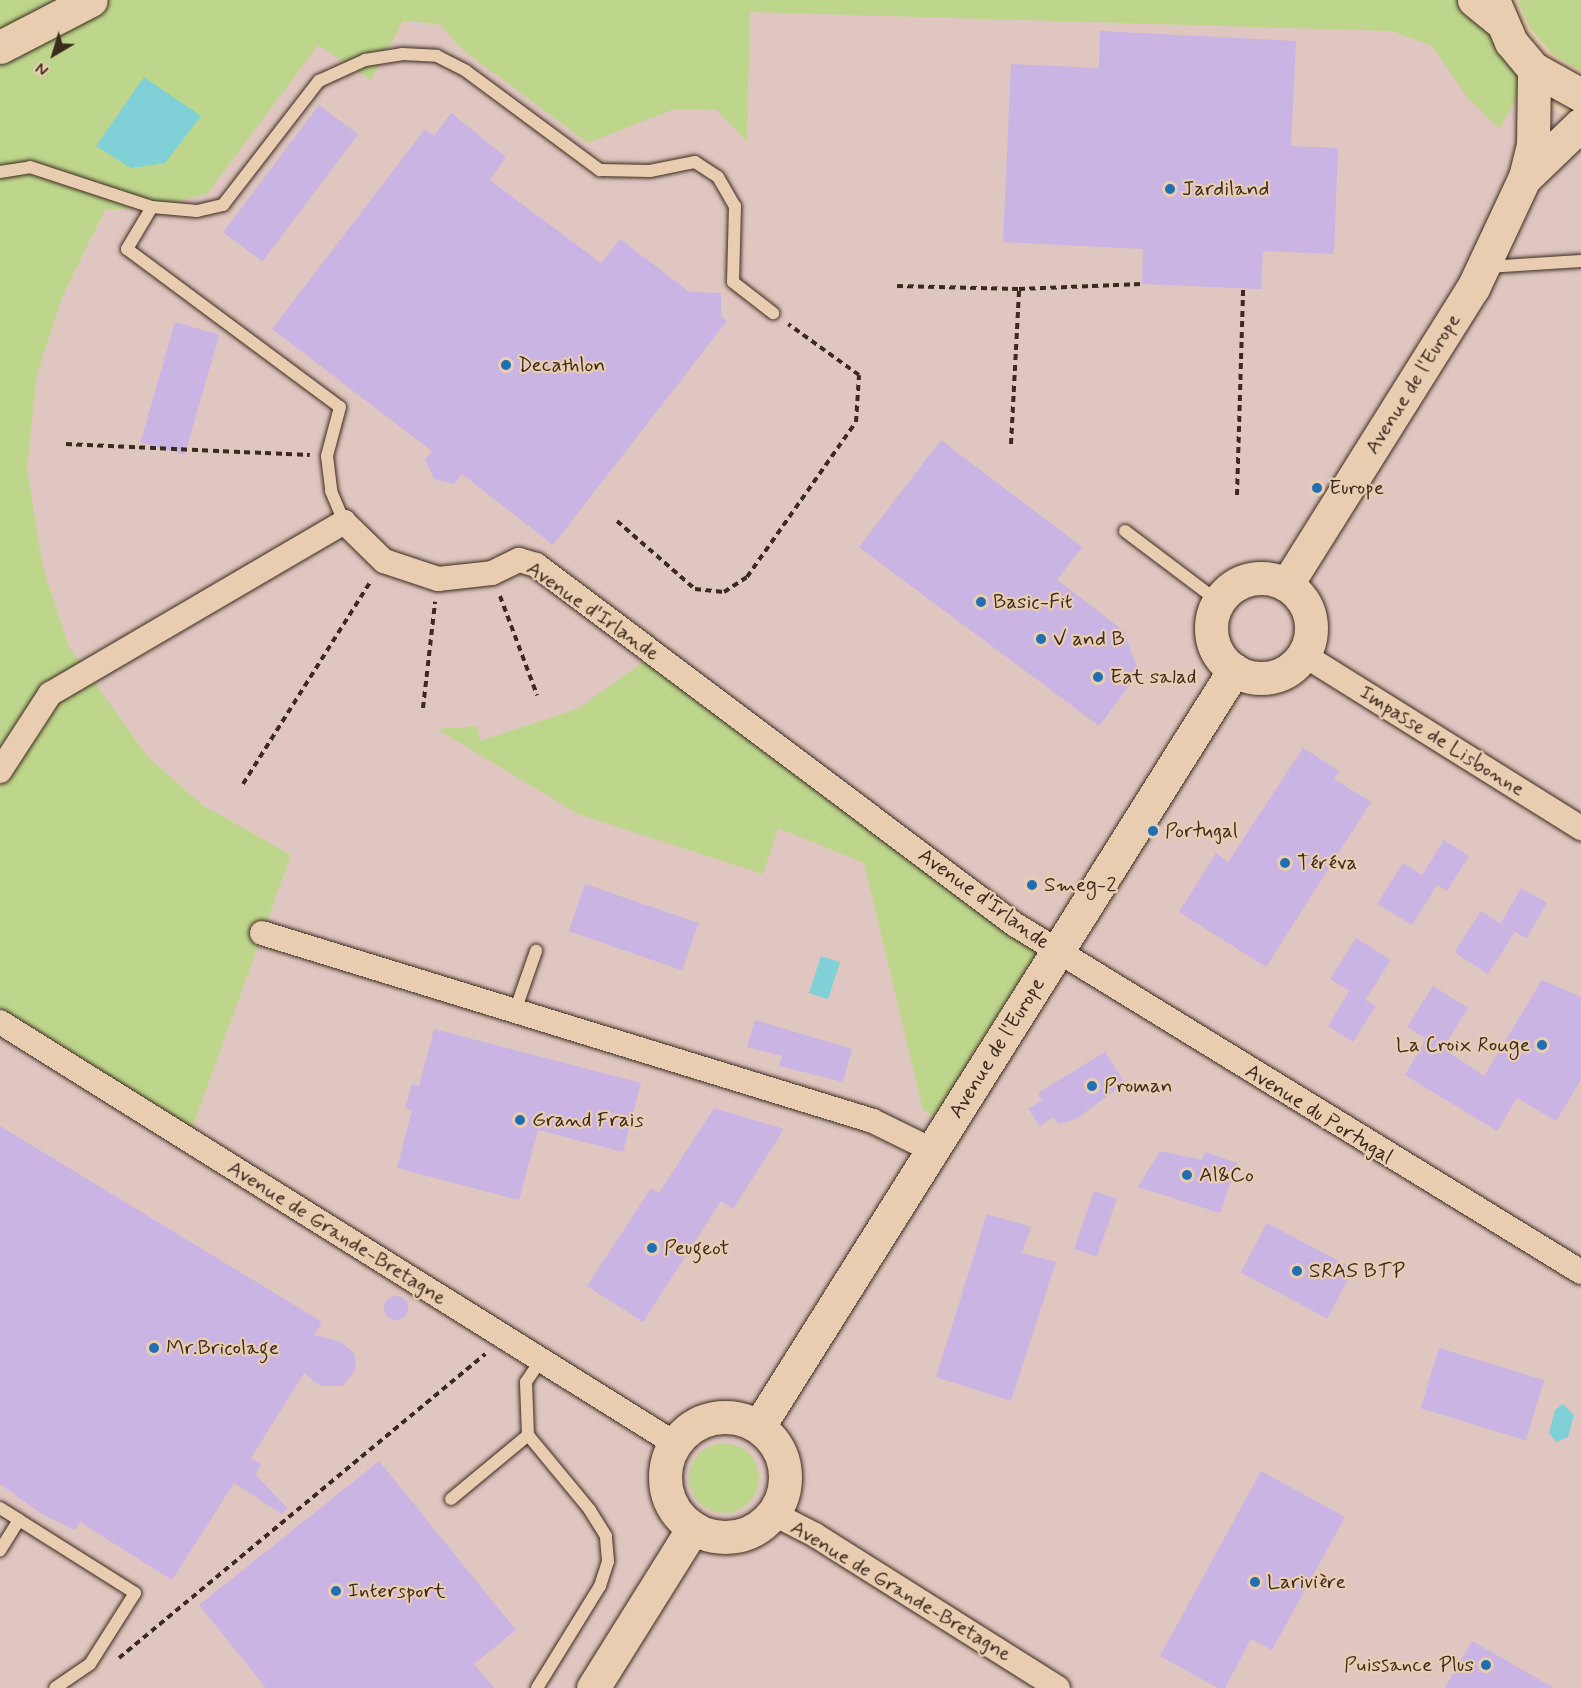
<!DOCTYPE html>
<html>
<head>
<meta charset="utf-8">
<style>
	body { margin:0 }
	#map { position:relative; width:1581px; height:1688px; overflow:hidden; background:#e9cdb0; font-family:Mynerve,sans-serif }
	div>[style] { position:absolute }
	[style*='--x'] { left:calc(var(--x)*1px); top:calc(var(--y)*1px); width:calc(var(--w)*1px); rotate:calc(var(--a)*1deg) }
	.built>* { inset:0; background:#dfc6c0 }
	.green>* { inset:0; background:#bed68c }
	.round { border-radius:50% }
	.water>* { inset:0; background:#7fd0d7; transform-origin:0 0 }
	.building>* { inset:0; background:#c9b4e4; transform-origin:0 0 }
	.path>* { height:4px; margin-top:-2px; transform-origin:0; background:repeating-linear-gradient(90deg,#3b2a1e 0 6px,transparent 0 10.5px) }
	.roads { filter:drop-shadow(0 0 2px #3b2a1e) drop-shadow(0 0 2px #3b2a1e) }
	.lane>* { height:12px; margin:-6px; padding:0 6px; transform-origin:6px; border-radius:6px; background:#e9cdb0 }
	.street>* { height:24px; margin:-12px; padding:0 12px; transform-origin:12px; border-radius:12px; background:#e9cdb0 }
	.secondary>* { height:33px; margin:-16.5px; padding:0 16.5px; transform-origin:16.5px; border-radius:16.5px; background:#e9cdb0 }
	.secondary>.ring { margin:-16.5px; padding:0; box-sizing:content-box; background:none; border:33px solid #e9cdb0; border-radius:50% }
	.primary>* { height:33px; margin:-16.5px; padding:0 16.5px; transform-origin:16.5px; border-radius:16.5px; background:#e9cdb0 }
	.highway>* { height:33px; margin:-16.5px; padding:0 16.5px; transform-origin:16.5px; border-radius:16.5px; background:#e9cdb0 }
	.dots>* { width:16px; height:16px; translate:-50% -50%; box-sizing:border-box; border:3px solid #e9cdb0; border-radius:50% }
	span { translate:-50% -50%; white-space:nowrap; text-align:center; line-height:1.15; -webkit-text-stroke:4.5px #e9cdb0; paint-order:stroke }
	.poi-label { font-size:21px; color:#3b2a1e }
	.left { translate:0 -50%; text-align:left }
	.right { translate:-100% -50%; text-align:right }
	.street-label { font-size:21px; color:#3b2a1e }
	.north { position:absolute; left:24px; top:24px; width:60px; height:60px; -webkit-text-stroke:4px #e9cdb0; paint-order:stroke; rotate:218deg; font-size:16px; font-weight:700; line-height:24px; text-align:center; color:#3b2a1e }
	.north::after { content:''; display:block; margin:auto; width:21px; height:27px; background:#3b2a1e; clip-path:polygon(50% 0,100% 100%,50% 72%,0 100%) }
</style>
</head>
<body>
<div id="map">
	<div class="built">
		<div style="clip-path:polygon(335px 0,1219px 0,1410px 6px,1502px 78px,1581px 126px,1581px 1688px,0 1688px,0 135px)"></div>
	</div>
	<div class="green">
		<div style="clip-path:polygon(0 0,1493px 0,1534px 69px,1499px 129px,1468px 98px,1432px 46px,1392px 31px,750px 12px,747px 141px,716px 110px,674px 109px,588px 143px,463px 50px,439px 24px,403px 21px,371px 80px,318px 45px,207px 194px,152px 207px,105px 210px,63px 295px,37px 374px,27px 467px,42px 564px,69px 647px,148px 757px,202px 805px,291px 855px,188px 1139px,0 1022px)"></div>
		<div style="clip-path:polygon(1518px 0,1581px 0,1581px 71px,1554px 55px,1530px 28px)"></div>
		<div style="clip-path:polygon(655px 654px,1058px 953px,948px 1125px,923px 1110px,864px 863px,778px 828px,763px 874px,578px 814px,437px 729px,477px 726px,480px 741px,577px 709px)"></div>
		<div class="round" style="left:689px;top:1443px;width:70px;height:70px"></div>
	</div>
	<div class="water">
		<div style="clip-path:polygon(144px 77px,201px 116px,165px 163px,131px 168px,96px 146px)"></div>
		<div style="left:821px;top:956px;width:20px;height:39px;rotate:18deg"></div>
		<div style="clip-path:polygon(1563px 1404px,1574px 1415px,1568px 1437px,1556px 1442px,1549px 1433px,1555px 1410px)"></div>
	</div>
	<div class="building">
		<div style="clip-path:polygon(1100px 31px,1296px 41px,1291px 146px,1338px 148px,1334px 254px,1263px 251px,1261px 289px,1142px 284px,1143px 249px,1003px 242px,1011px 64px,1099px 68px)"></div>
		<div style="left:319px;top:105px;width:49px;height:159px;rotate:37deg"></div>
		<div style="clip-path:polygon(451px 113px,506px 157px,490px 180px,601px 263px,620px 239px,690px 292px,721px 293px,721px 316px,727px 321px,553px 545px,462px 474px,454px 484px,434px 479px,425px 460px,432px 451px,272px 329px,425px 129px,434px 136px)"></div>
		<div style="left:175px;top:322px;width:46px;height:125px;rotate:16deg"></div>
		<div style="clip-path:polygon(941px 440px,1082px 547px,1057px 580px,1124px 631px,1139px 673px,1099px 726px,859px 547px)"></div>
		<div style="clip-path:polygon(1303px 748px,1339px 771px,1334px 779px,1371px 802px,1266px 967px,1179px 912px,1216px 853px,1228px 862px)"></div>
		<div style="clip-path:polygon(1444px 840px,1469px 856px,1447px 891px,1437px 885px,1412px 925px,1377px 904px,1403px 863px,1422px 875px)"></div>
		<div style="left:585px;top:884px;width:120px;height:50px;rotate:19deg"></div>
		<div style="left:1521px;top:888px;width:30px;height:41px;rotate:30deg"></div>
		<div style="left:1481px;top:911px;width:40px;height:49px;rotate:33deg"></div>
		<div style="clip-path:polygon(1356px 938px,1391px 960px,1365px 1000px,1376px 1006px,1353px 1042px,1328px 1026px,1349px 991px,1363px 999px,1330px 979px)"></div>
		<div style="clip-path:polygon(1542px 980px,1581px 997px,1581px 1080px,1556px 1121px,1517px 1098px,1497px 1131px,1405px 1075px,1426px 1039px,1407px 1027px,1433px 986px,1468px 1008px,1443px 1048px,1484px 1076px)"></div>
		<div style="clip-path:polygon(755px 1020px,852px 1049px,843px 1082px,779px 1066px,782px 1056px,747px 1047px)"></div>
		<div style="clip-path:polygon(434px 1029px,641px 1083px,623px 1152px,538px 1130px,519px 1200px,397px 1168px,412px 1110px,405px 1108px,412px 1084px,419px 1086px)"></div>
		<div style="clip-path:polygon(1105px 1052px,1125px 1083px,1076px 1119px,1058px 1124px,1054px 1117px,1040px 1126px,1028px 1109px,1042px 1100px,1038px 1093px)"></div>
		<div style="clip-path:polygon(714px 1108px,784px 1129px,733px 1209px,721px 1201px,643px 1322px,587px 1286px,651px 1188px,659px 1193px)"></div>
		<div style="clip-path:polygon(0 1126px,322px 1322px,314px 1335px,341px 1342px,354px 1353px,356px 1368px,343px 1386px,320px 1386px,304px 1373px,251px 1458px,261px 1464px,255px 1474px,287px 1508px,282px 1514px,234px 1483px,172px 1580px,80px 1522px,75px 1530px,42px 1514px,0 1484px)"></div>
		<div style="clip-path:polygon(1160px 1151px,1202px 1160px,1205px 1152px,1237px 1163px,1220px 1213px,1138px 1187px)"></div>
		<div style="left:1094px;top:1191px;width:24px;height:61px;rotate:19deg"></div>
		<div style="clip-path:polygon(987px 1214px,1031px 1227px,1022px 1253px,1056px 1262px,1011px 1401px,936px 1377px)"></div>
		<div style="left:1267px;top:1223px;width:98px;height:56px;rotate:28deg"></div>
		<div class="round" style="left:384px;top:1296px;width:24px;height:24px"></div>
		<div style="left:1439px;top:1348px;width:110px;height:63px;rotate:17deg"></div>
		<div style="clip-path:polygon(379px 1461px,516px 1630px,474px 1664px,494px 1688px,266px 1688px,199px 1605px)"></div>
		<div style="clip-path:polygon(1261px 1471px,1345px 1517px,1272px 1650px,1251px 1639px,1225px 1688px,1218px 1688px,1160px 1656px)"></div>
		<div style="clip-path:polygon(1472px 1641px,1554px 1688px,1445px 1688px)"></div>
	</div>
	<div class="path">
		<div style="--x:897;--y:286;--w:122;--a:1.4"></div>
		<div style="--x:66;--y:444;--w:244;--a:2.6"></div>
		<div style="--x:1011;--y:444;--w:155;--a:-87"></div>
		<div style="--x:1019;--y:289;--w:123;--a:-2.3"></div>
		<div style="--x:1237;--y:495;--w:206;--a:-88.3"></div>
		<div style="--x:617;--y:521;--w:103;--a:41.1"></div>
		<div style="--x:695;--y:589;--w:29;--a:6"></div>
		<div style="--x:724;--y:592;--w:27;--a:-33"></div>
		<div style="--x:747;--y:577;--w:189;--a:-54.9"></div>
		<div style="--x:856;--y:422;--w:47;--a:-86.3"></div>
		<div style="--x:859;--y:375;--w:87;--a:-144.3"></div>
		<div style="--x:500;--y:596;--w:106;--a:69.5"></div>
		<div style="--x:423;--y:708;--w:107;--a:-83.5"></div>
		<div style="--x:243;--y:784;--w:239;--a:-57.8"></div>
		<div style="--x:119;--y:1658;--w:476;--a:-39.7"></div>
	</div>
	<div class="roads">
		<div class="lane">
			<div style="--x:0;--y:172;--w:30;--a:-9"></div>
			<div style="--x:30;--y:167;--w:128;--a:18.2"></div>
			<div style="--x:152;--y:207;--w:45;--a:5.1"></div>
			<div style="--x:197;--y:211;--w:27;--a:-13"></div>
			<div style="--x:223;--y:205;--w:157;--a:-52.3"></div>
			<div style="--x:319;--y:81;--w:51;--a:-24.5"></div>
			<div style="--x:365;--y:60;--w:37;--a:-9"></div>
			<div style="--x:402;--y:54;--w:35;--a:3"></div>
			<div style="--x:437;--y:56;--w:33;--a:27"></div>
			<div style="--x:466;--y:71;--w:167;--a:36.5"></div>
			<div style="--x:600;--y:170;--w:50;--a:1.1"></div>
			<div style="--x:650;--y:171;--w:46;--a:-11.3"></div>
			<div style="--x:695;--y:162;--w:27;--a:33"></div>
			<div style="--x:718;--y:177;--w:34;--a:60"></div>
			<div style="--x:735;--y:206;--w:76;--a:91.5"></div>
			<div style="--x:733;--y:282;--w:51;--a:37.8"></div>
			<div style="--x:152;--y:207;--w:49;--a:120.8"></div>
			<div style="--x:127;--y:249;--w:265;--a:36.6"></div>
			<div style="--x:340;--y:407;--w:51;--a:104.9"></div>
			<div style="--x:327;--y:456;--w:35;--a:83"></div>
			<div style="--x:331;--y:491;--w:34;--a:67"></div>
			<div style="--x:1487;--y:267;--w:94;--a:-3.7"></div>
			<div style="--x:1125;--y:531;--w:116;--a:37"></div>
			<div style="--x:515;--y:1011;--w:64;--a:-70.7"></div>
			<div style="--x:451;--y:1499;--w:100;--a:-39.7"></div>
			<div style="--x:0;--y:1508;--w:22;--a:32"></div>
			<div style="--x:19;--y:1520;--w:36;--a:122"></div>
			<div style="--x:19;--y:1520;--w:137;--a:32.2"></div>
			<div style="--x:135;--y:1593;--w:84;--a:122.4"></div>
			<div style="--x:90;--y:1664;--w:42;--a:145.6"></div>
			<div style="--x:537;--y:1688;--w:120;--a:-58.3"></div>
			<div style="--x:600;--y:1586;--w:26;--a:-72"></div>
			<div style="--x:608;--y:1561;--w:25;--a:-95"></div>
			<div style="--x:606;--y:1536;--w:31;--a:-122"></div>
			<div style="--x:590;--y:1510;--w:97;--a:-129.6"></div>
			<div style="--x:528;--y:1435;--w:53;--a:-92.2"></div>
			<div style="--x:526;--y:1382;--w:27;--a:-56"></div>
		</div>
		<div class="street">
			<div style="--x:1304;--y:655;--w:327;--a:32"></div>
			<div style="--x:0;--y:771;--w:92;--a:-57"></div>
			<div style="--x:50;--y:694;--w:341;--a:-30.3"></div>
			<div style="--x:344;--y:522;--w:56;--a:44.3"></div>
			<div style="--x:384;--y:561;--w:57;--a:18.4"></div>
			<div style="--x:438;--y:579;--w:54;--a:-6.3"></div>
			<div style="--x:492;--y:573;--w:30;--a:-26"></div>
			<div style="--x:519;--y:560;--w:18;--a:16"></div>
			<div style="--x:536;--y:565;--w:598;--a:36.91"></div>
			<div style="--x:1014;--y:924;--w:665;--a:31.54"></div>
			<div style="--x:262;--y:933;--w:639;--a:17.1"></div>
			<div style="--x:873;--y:1121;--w:66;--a:26.2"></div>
			<div style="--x:0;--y:1022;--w:795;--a:31.99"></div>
			<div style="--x:774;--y:1514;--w:46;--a:27.1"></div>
			<div style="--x:815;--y:1535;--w:287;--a:32.2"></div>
		</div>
		<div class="secondary">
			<div style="--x:1527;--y:176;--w:75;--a:-43.9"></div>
			<div class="ring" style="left:1211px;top:578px;width:67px;height:67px"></div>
			<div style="--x:1287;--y:584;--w:350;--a:-57.9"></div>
			<div style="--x:1473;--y:288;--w:123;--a:-64.9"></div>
			<div style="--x:1525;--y:177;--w:33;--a:-76"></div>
			<div style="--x:1533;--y:145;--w:76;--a:-89.2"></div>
			<div class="ring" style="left:665px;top:1417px;width:87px;height:87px"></div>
			<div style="--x:759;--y:1426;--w:893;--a:-57.86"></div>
			<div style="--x:593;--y:1688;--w:189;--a:-58"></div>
		</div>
		<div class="primary">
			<div style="--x:1493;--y:0;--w:46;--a:66.8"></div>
			<div style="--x:1511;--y:42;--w:35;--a:50"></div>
			<div style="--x:1534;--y:69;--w:54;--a:29"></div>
		</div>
		<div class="highway">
			<div style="--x:1474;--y:0;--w:32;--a:39"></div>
			<div style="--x:0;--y:47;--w:102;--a:-27.3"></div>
		</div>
	</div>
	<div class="dots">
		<div style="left:1170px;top:189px;background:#1f6fb2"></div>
		<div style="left:506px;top:365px;background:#1f6fb2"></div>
		<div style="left:1317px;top:488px;background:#1f6fb2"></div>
		<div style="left:981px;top:602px;background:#1f6fb2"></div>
		<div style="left:1041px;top:639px;background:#1f6fb2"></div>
		<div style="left:1098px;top:677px;background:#1f6fb2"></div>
		<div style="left:1153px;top:831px;background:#1f6fb2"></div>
		<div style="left:1285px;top:863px;background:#1f6fb2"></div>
		<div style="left:1032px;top:885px;background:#1f6fb2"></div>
		<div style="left:1542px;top:1045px;background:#1f6fb2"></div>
		<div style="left:1092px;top:1086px;background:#1f6fb2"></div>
		<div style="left:520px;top:1120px;background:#1f6fb2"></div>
		<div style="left:1187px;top:1175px;background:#1f6fb2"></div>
		<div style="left:652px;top:1248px;background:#1f6fb2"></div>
		<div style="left:1297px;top:1271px;background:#1f6fb2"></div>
		<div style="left:154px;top:1348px;background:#1f6fb2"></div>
		<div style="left:1255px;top:1582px;background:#1f6fb2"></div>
		<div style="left:336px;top:1591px;background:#1f6fb2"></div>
		<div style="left:1486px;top:1665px;background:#1f6fb2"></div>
	</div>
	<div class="poi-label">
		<span class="left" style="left:1182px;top:189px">Jardiland</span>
		<span class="left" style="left:518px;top:365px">Decathlon</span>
		<span class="left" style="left:1329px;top:488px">Europe</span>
		<span class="left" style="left:993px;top:602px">Basic-Fit</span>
		<span class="left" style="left:1053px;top:639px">V and B</span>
		<span class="left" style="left:1110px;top:677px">Eat salad</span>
		<span class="left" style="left:1165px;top:831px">Portugal</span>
		<span class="left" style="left:1297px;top:863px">Téréva</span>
		<span class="left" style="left:1044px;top:885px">Smeg-2</span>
		<span class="right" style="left:1530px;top:1045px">La Croix Rouge</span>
		<span class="left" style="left:1104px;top:1086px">Proman</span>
		<span class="left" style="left:532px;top:1120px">Grand Frais</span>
		<span class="left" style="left:1199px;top:1175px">Al&amp;Co</span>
		<span class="left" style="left:664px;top:1248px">Peugeot</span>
		<span class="left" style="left:1309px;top:1271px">SRAS BTP</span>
		<span class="left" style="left:166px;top:1348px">Mr.Bricolage</span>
		<span class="left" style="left:1267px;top:1582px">Larivière</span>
		<span class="left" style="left:348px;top:1591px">Intersport</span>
		<span class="right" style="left:1474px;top:1665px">Puissance Plus</span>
	</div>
	<div class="street-label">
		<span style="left:1413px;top:384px;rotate:-58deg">Avenue de l'Europe</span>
		<span style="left:593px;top:611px;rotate:35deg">Avenue d'Irlande</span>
		<span style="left:1442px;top:741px;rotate:32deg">Impasse de Lisbonne</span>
		<span style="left:984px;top:899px;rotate:36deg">Avenue d'Irlande</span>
		<span style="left:997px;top:1048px;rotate:-58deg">Avenue de l'Europe</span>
		<span style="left:1319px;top:1114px;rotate:32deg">Avenue du Portugal</span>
		<span style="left:337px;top:1233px;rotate:32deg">Avenue de Grande-Bretagne</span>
		<span style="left:901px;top:1591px;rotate:31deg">Avenue de Grande-Bretagne</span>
	</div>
	<div class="north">N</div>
</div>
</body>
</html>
